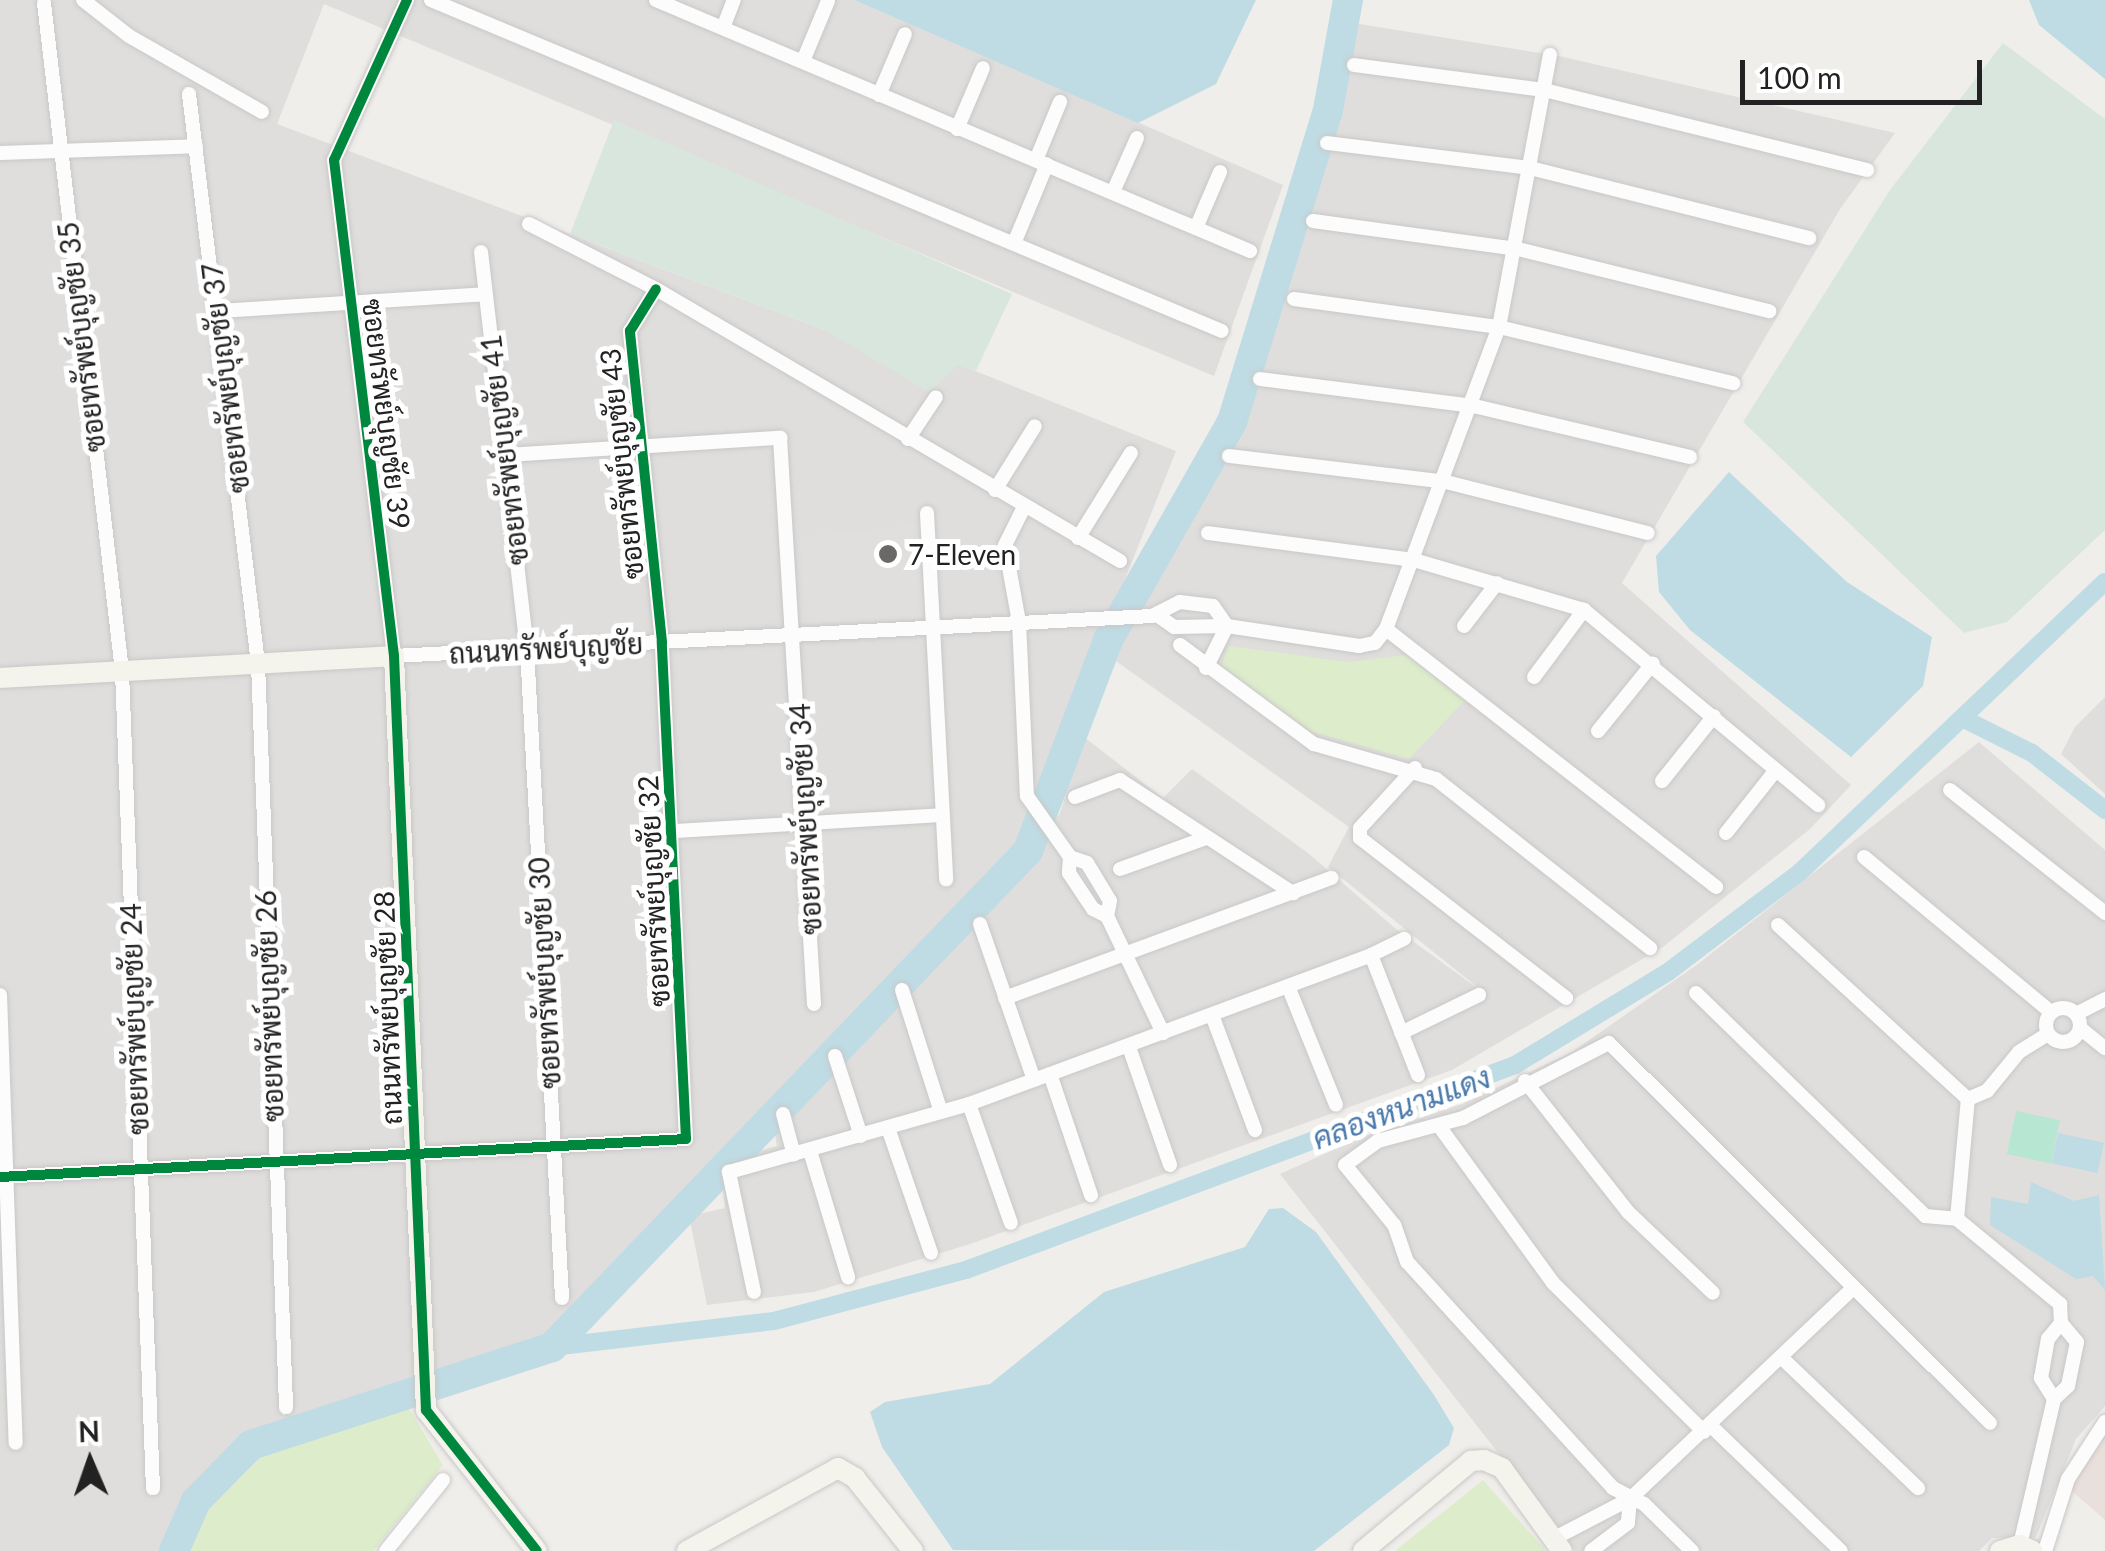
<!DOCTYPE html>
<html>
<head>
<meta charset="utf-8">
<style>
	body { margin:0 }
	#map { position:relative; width:2105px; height:1551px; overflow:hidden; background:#f0eeeb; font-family:Lato,Sarabun,sans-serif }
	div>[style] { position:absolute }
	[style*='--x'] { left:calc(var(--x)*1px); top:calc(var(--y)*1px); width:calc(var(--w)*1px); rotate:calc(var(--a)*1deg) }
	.residential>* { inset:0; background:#dfdedc }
	.military>* { inset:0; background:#eae0db }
	.grass>* { inset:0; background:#ddeccb }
	.wetland>* { inset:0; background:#d9e6de }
	.pitch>* { inset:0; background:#b7e6d2; transform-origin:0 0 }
	.parking>* { inset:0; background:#e0dfde; transform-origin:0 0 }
	.water>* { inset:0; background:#bfdbe3; transform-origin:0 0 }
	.canal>* { height:18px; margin:-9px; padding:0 9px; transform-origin:9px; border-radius:9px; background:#bfdbe3 }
	.river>* { height:30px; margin:-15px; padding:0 15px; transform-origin:15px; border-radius:15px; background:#bfdbe3 }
	.roads { filter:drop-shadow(0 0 2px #c9c8c7) drop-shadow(0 0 2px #c9c8c7) }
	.street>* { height:14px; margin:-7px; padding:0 7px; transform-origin:7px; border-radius:7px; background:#fdfcfc }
	.street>.ring { margin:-7px; padding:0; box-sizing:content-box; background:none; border:14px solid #fdfcfc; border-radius:50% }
	.secondary>* { height:20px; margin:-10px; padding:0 10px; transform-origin:10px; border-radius:10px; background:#f4f4ed }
	.cycleway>* { height:10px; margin:-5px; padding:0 5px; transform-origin:5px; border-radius:5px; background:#00873e }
	.dots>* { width:28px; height:28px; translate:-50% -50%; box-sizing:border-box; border:5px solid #fff; border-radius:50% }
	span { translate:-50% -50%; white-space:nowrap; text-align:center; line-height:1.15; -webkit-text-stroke:10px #fff; paint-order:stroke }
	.street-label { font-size:28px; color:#222 }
	.poi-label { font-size:28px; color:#222 }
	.left { translate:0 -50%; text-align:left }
	.water-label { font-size:30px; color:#4a7aab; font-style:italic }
	.north { position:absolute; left:40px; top:1411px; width:100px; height:100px; -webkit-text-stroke:8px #fff; paint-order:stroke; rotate:358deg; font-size:28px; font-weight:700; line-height:40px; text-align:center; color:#222 }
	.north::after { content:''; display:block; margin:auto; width:35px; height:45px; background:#222; clip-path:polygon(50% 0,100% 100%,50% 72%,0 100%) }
	.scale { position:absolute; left:1740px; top:60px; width:242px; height:45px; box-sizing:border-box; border:5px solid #222; border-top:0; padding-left:12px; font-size:30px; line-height:35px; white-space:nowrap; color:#222; -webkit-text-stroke:8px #fff; paint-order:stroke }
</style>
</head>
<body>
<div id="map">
	<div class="residential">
		<div style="clip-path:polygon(0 0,854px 0,1283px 185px,1214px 376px,324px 4px,277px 124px,825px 330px,958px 364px,1176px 451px,1016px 854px,790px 1086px,1034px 853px,1060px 813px,1084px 737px,1163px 798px,1192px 769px,1308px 853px,1396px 929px,1487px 995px,1328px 867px,1349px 827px,1113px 659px,1237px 414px,1312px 177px,1347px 22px,1559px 56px,1895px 133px,1840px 209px,1622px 583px,1851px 785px,1810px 829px,1663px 947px,1452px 1070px,970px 1244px,814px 1292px,707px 1305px,689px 1216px,725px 1208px,720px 1162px,777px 1146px,770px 1105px,535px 1364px,296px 1424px,213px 1471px,169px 1551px,0 1551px)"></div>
		<div style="clip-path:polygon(2105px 697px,2105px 794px,2061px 754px,2075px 727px)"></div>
		<div style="clip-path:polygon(1979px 742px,2105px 850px,2105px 1406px,2076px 1439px,2036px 1537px,1992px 1538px,1979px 1551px,1575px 1551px,1280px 1174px,1362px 1137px,1462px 1104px,1572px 1052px,1698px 964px)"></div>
	</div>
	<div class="military">
		<div style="clip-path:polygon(2105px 1430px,2105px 1520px,2066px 1486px)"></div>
	</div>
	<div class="grass">
		<div style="clip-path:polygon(1229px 646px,1349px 662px,1406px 655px,1465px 700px,1409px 759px,1310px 731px,1221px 666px)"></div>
		<div style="clip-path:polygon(408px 1407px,443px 1465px,373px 1551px,181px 1551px,203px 1508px,242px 1463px,297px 1439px)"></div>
		<div style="clip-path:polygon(1483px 1480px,1546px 1551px,1395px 1551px)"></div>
	</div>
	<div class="wetland">
		<div style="clip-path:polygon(2003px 43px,2105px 119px,2105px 530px,2007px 622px,1964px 633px,1743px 422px,1890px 190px)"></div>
		<div style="clip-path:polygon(614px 120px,1012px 294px,976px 371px,957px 365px,929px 392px,825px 330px,570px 234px)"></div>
	</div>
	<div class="pitch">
		<div style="left:2016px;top:1111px;width:45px;height:44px;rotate:12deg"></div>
	</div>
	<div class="parking">
		<div style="left:918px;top:525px;width:92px;height:119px;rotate:84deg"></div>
	</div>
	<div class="water">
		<div style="clip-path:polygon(854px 0,1256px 0,1216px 84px,1138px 123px)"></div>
		<div style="clip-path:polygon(2029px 0,2105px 0,2105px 79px,2039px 25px)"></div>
		<div style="clip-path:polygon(1729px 472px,1847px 582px,1932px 637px,1923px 686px,1851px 757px,1690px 630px,1659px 592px,1656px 556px)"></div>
		<div style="left:2058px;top:1133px;width:47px;height:31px;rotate:12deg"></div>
		<div style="clip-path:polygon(2031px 1182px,2074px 1201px,2099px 1195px,2105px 1290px,2093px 1276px,2076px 1279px,1990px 1225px,1991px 1197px,2028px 1204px)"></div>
		<div style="clip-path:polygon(1283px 1208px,1316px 1232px,1434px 1395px,1454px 1428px,1449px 1445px,1314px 1551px,953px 1550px,882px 1447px,870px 1412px,885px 1402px,990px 1384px,1104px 1292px,1245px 1247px,1269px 1209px)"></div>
	</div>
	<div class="canal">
		<div style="--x:1966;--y:720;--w:74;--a:26.6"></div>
		<div style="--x:2032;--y:753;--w:93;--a:38"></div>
		<div style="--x:552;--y:1347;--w:224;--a:-6.7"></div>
		<div style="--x:774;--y:1321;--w:199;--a:-14.9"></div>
		<div style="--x:966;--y:1270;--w:586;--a:-20.48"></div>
		<div style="--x:1515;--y:1065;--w:179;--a:-31.3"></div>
		<div style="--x:1668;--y:972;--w:164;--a:-37.1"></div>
		<div style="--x:1799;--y:873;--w:422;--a:-43.6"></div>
	</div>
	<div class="river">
		<div style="--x:174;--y:1551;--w:55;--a:-66.3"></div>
		<div style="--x:196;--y:1501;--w:78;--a:-45.5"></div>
		<div style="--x:251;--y:1445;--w:317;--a:-18"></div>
		<div style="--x:552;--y:1347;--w:687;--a:-46.18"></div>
		<div style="--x:1028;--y:851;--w:226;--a:-69.2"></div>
		<div style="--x:1108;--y:640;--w:251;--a:-60.4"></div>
		<div style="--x:1232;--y:422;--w:326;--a:-72.9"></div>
		<div style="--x:1328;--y:110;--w:112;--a:-79.7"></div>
	</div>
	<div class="roads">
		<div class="street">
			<div style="--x:83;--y:0;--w:58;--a:38"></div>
			<div style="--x:129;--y:36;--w:153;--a:29.7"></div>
			<div style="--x:407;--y:0;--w:176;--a:114.5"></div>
			<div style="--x:334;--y:160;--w:500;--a:83.1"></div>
			<div style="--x:394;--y:656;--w:759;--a:-3.02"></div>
			<div style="--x:1152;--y:616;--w:31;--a:-27"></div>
			<div style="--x:1180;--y:602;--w:33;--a:7"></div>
			<div style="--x:1213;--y:606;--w:24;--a:55"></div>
			<div style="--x:431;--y:0;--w:857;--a:22.71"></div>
			<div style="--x:656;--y:0;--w:645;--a:22.91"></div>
			<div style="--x:44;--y:3;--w:673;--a:83.34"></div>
			<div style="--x:122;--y:671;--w:818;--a:87.83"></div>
			<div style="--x:723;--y:28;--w:30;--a:-69"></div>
			<div style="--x:803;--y:61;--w:65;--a:-67.4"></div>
			<div style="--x:1354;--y:65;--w:192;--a:7.5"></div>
			<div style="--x:1544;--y:90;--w:333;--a:13.9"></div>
			<div style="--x:189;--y:94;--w:573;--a:83.09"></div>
			<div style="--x:258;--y:663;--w:745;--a:87.84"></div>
			<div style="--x:879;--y:95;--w:66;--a:-66.9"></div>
			<div style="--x:957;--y:129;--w:66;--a:-66.9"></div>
			<div style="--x:1327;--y:143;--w:205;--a:7"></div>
			<div style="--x:1530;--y:168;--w:288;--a:14.1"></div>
			<div style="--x:0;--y:153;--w:196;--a:-2"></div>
			<div style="--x:1036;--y:160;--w:63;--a:-67.5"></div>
			<div style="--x:1113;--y:192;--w:59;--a:-66"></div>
			<div style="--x:1313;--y:221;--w:207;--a:7.8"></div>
			<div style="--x:1518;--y:249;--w:259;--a:13.9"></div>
			<div style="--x:529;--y:224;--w:143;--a:27.1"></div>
			<div style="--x:656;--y:289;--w:538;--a:30.38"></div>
			<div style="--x:1196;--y:228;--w:61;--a:-66.8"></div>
			<div style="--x:1015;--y:241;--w:83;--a:-67.4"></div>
			<div style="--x:481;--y:252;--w:400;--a:83.4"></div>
			<div style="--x:527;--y:649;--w:650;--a:86.91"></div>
			<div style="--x:1294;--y:299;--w:207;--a:7.8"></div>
			<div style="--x:1499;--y:327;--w:241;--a:13.5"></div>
			<div style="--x:218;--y:311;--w:268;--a:-3.6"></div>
			<div style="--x:1260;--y:379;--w:216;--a:7.2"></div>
			<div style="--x:1474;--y:406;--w:222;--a:13.3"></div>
			<div style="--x:908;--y:439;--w:50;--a:-56.3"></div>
			<div style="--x:506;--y:455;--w:275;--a:-3.6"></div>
			<div style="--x:780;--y:438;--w:567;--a:86.56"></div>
			<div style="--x:1229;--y:456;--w:219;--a:6.8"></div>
			<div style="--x:1446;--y:482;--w:208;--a:14.2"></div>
			<div style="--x:995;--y:490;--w:75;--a:-58"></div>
			<div style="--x:1024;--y:507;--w:42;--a:116.6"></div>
			<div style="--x:1005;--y:545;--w:78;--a:79.7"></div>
			<div style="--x:1019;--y:622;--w:174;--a:87.4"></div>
			<div style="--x:1027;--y:796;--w:75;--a:54.8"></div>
			<div style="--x:1070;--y:857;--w:18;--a:19"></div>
			<div style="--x:1087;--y:863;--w:44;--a:58.8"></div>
			<div style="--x:1110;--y:901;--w:15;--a:101"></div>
			<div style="--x:1107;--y:916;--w:130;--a:64.4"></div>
			<div style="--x:927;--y:513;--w:367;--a:87"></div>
			<div style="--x:1208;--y:533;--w:208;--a:7.5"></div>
			<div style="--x:1414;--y:560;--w:177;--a:16.4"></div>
			<div style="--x:1584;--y:610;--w:305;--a:39.8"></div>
			<div style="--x:1078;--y:538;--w:100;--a:-58.1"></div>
			<div style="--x:1157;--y:615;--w:21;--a:35"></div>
			<div style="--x:1174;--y:627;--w:53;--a:-1.1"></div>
			<div style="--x:1227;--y:626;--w:134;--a:8.6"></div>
			<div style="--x:1359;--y:646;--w:16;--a:-11"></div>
			<div style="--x:1375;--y:643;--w:18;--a:-52"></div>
			<div style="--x:1386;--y:629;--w:322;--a:-69.5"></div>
			<div style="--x:1499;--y:327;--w:277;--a:-79.4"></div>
			<div style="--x:1464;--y:626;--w:54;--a:-52.5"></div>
			<div style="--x:1386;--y:629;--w:419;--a:38"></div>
			<div style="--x:1180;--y:645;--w:167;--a:36.5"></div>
			<div style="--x:1314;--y:744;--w:127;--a:16"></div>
			<div style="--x:1436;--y:779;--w:273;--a:38.3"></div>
			<div style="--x:1206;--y:668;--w:47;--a:-63.4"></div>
			<div style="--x:1534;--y:677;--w:84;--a:-53.3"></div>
			<div style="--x:1598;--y:731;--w:87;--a:-51"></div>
			<div style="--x:1415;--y:768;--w:81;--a:132.5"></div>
			<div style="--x:1360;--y:828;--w:10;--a:90"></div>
			<div style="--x:1360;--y:838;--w:261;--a:37.8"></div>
			<div style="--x:1662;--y:781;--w:83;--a:-51.3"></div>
			<div style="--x:1950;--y:790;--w:198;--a:38.4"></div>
			<div style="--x:1075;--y:797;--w:48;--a:-20.7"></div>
			<div style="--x:1120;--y:780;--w:207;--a:33.2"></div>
			<div style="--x:674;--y:831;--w:269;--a:-3.4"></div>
			<div style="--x:1726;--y:833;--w:80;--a:-51.6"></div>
			<div style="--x:1070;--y:857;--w:16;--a:94"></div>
			<div style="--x:1069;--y:873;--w:43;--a:56.3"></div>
			<div style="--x:1093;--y:909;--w:16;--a:27"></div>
			<div style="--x:1864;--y:857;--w:243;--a:39.7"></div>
			<div style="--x:1120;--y:869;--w:91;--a:-19.8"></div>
			<div style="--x:980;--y:924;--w:165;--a:70.9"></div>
			<div style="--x:1778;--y:925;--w:258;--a:42.5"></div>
			<div style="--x:1371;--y:955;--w:37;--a:-26"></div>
			<div style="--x:1288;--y:986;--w:128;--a:68"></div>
			<div style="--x:902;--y:990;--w:128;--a:72.3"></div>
			<div style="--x:1696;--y:993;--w:320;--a:44.2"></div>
			<div style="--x:1925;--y:1216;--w:32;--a:5"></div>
			<div style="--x:1957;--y:1219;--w:121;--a:-84.8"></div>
			<div style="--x:1968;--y:1099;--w:21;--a:-23"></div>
			<div style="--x:1987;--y:1091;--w:50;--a:-50.6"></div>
			<div style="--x:2019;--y:1052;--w:34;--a:-32"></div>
			<div style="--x:0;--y:995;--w:448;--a:88"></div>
			<div style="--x:1005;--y:998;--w:348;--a:-20.2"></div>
			<div class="ring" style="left:2046px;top:1008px;width:20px;height:20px"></div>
			<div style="--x:2076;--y:1014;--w:33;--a:-27"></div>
			<div style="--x:1212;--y:1015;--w:123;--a:69.5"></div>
			<div style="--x:2080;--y:1028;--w:32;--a:39"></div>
			<div style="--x:1401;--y:1033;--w:87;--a:-26"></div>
			<div style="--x:1129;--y:1047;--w:125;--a:70.8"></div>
			<div style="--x:835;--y:1056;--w:84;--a:72"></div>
			<div style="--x:1050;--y:1074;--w:128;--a:71.3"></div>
			<div style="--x:1525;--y:1081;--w:167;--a:51.8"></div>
			<div style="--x:1628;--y:1212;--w:117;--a:43.6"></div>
			<div style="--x:969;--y:1104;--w:126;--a:70.6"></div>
			<div style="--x:783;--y:1114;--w:42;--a:75"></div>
			<div style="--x:1439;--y:1126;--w:194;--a:54"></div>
			<div style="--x:1553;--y:1283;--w:212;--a:44.6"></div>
			<div style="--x:888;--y:1128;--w:132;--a:71"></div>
			<div style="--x:810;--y:1151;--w:132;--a:73.2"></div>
			<div style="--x:0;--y:1177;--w:687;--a:-3.17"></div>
			<div style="--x:686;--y:1139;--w:498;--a:-92.8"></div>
			<div style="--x:662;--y:642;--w:313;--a:-95.9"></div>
			<div style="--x:630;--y:331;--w:49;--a:-58.2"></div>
			<div style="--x:1957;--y:1219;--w:134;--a:39.5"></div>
			<div style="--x:2060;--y:1304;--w:19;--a:87"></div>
			<div style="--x:2061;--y:1323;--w:25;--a:50"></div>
			<div style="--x:2077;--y:1342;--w:45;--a:101.6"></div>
			<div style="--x:2068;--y:1386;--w:19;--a:137"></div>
			<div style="--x:2054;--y:1399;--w:150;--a:103.1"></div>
			<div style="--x:754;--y:1292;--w:123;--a:-101.8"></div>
			<div style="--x:729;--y:1172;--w:249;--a:-15.8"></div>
			<div style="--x:969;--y:1104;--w:429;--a:-20.3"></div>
			<div style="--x:1371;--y:955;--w:129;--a:68.6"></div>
			<div style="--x:1783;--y:1359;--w:187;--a:43.7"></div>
			<div style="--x:2054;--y:1399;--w:25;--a:-122"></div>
			<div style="--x:2041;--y:1378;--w:40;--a:-80"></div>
			<div style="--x:2048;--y:1339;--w:21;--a:-51"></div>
			<div style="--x:1711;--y:1426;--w:180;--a:43.9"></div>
			<div style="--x:1630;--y:1499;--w:308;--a:-43.4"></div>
			<div style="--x:1553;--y:1539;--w:87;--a:-27.5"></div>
			<div style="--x:1630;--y:1499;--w:24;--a:95"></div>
			<div style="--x:1628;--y:1523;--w:46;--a:142.9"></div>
			<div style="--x:386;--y:1551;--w:91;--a:-51.2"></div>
			<div style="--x:1692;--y:1551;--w:67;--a:-135.6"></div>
			<div style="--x:1644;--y:1504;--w:35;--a:-153"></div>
			<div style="--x:1613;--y:1488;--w:306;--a:-132.3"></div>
			<div style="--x:1407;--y:1262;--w:39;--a:-109"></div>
			<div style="--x:1394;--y:1225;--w:77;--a:-129.2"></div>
			<div style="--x:1345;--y:1165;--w:41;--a:-36"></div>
			<div style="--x:1378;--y:1141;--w:88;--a:-15.1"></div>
			<div style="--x:1463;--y:1118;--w:164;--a:-27.2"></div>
			<div style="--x:1609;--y:1043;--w:538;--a:44.92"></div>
			<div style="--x:2045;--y:1551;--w:76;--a:-72.3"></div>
			<div style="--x:2068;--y:1479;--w:68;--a:-57"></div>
		</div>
		<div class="secondary">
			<div style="--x:0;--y:678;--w:395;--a:-3.2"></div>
			<div style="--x:394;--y:656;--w:755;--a:87.57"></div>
			<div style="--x:426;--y:1410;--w:179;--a:51.8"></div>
			<div style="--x:687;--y:1551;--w:172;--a:-28.8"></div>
			<div style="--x:838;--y:1468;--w:20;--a:30"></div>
			<div style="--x:855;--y:1478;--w:93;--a:51.5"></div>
			<div style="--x:1363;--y:1551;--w:141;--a:-39.8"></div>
			<div style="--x:1471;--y:1461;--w:13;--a:-4"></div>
			<div style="--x:1484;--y:1460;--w:20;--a:24"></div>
			<div style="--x:1502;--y:1468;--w:102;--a:54.1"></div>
			<div style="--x:2000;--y:1551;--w:21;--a:-17"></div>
			<div style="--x:2020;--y:1545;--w:14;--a:25"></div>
		</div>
	</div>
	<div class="cycleway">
		<div style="--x:407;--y:0;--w:176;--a:114.5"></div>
		<div style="--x:334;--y:160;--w:500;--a:83.1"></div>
		<div style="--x:394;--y:656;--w:755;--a:87.57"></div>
		<div style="--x:426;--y:1410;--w:179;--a:51.8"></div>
		<div style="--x:0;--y:1177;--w:687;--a:-3.17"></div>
		<div style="--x:686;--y:1139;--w:498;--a:-92.8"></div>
		<div style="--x:662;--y:642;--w:313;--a:-95.9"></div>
		<div style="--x:630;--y:331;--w:49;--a:-58.2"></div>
	</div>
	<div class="dots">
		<div style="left:888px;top:554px;background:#6a6968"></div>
	</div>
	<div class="street-label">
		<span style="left:81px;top:337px;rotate:-97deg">ซอยทรัพย์บุญชัย 35</span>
		<span style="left:225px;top:378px;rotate:-97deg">ซอยทรัพย์บุญชัย 37</span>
		<span style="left:387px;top:414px;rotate:83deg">ซอยทรัพย์บุญชัย 39</span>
		<span style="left:504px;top:450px;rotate:-97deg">ซอยทรัพย์บุญชัย 41</span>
		<span style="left:621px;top:464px;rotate:-96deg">ซอยทรัพย์บุญชัย 43</span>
		<span style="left:546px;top:648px;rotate:-3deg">ถนนทรัพย์บุญชัย</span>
		<span style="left:805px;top:819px;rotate:-93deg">ซอยทรัพย์บุญชัย 34</span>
		<span style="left:653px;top:891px;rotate:-93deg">ซอยทรัพย์บุญชัย 32</span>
		<span style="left:544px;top:973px;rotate:-93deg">ซอยทรัพย์บุญชัย 30</span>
		<span style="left:269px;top:1006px;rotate:-92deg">ซอยทรัพย์บุญชัย 26</span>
		<span style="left:387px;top:1008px;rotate:-92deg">ถนนทรัพย์บุญชัย 28</span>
		<span style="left:134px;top:1019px;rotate:-92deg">ซอยทรัพย์บุญชัย 24</span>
	</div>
	<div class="poi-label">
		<span class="left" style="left:908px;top:554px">7-Eleven</span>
	</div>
	<div class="water-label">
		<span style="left:1401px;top:1107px;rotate:-20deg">คลองหนามแดง</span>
	</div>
	<div class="north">N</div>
	<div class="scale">100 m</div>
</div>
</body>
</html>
